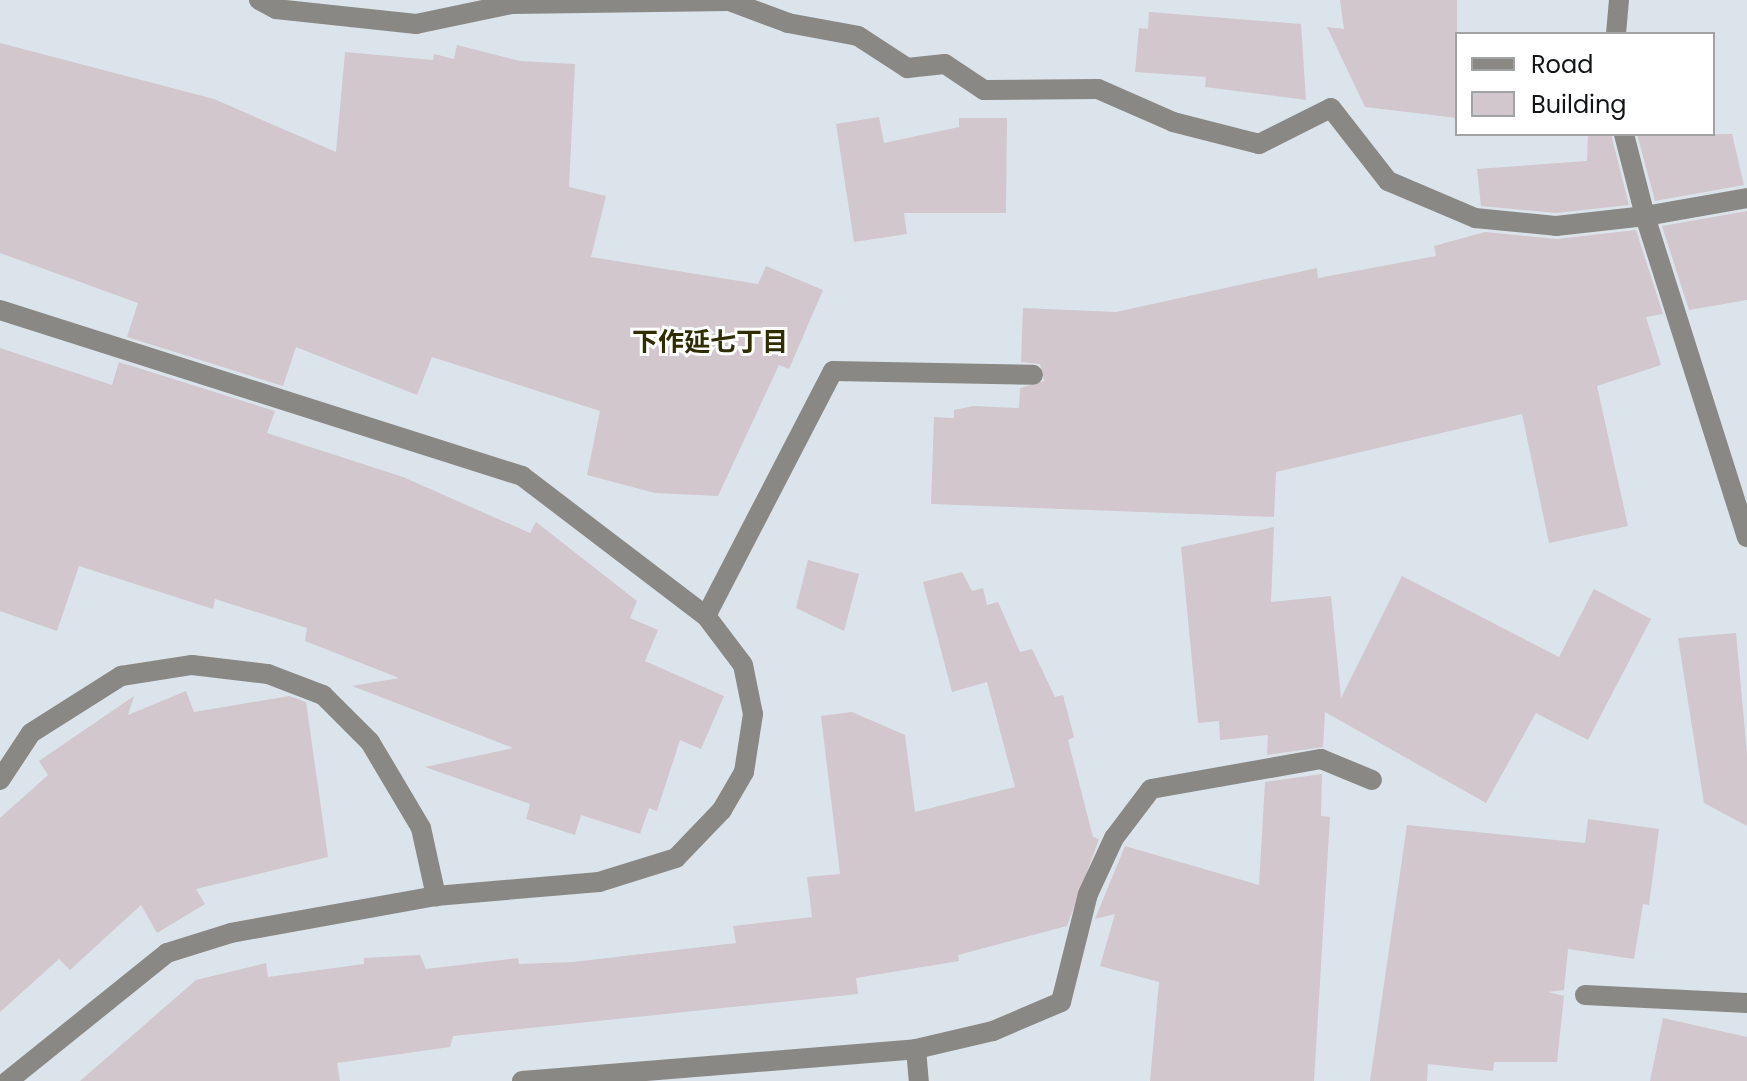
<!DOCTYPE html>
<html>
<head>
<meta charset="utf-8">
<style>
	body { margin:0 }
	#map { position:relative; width:1747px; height:1081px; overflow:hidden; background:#dce4eb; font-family:Poppins,"Noto Sans JP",sans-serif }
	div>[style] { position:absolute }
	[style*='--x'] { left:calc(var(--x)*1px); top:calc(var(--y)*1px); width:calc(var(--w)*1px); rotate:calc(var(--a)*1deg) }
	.building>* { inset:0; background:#d1c7cc }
	.service>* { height:20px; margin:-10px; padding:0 10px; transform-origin:10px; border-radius:10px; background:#8a8884 }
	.minor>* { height:20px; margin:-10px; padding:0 10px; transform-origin:10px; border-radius:10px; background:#8a8884 }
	span { translate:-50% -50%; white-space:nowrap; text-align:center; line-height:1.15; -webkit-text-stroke:6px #fff; paint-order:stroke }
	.neighbourhood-label { font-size:26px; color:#2f2e03; font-weight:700 }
	.legend { position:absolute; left:1455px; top:32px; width:260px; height:104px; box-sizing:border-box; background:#fff; border:2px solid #a1a2a3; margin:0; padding:10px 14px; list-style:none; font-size:24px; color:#131619 }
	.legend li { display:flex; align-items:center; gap:16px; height:40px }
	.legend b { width:40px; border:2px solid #a1a2a3 }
</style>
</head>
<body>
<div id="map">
	<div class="building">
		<div style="clip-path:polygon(1340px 0,1457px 0,1457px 118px,1365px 107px,1327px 27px,1344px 29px)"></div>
		<div style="clip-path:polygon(1149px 12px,1301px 24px,1306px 100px,1205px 87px,1206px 77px,1135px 72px,1139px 28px,1148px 29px)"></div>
		<div style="clip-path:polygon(0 43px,214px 99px,336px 152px,345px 52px,433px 60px,434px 54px,454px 59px,457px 45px,520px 61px,575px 64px,569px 187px,606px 196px,591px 257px,758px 284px,766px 266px,823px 290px,789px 369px,779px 365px,718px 496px,655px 493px,587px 475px,600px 411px,432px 357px,417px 395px,296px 347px,283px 386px,127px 337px,138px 303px,0 253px)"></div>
		<div style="clip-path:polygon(879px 117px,884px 143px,959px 127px,959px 118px,1007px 118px,1006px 213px,904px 213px,907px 234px,854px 242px,836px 124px)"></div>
		<div style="clip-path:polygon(1588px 134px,1611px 134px,1629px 205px,1556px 213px,1481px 206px,1477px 169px,1587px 161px)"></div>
		<div style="clip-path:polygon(1637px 134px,1732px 134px,1744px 185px,1655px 201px)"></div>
		<div style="clip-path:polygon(1747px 211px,1747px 300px,1689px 310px,1662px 226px)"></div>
		<div style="clip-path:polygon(1636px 230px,1663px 314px,1646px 317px,1661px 365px,1597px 386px,1628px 526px,1549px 543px,1522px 414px,1276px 472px,1274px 517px,931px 504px,934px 417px,954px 418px,954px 410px,973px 406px,1019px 408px,1020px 388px,1044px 381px,1040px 364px,1021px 362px,1023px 308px,1116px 312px,1317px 268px,1318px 278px,1436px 256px,1434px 246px,1485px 232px,1557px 239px)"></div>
		<div style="clip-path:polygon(0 348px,112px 385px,119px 362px,275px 411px,267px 433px,403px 477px,530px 533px,536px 522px,637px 601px,630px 618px,658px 630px,645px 661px,724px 696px,701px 749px,680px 740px,657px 811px,649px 808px,640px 834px,581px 815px,575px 835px,526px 819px,530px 804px,425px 767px,513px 748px,352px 686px,399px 678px,305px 641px,307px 628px,215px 599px,213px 609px,79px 566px,57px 631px,0 611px)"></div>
		<div style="clip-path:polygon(1274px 527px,1271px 602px,1331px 596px,1341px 698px,1402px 576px,1559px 657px,1594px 589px,1651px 619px,1588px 740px,1536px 713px,1486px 803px,1325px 712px,1323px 747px,1267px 755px,1268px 735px,1220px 740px,1219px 721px,1198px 723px,1181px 547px)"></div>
		<div style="clip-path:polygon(808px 560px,859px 574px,844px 631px,796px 608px)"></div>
		<div style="clip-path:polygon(962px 572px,972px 591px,983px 588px,987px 605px,998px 602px,1020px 652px,1032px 649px,1055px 697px,1063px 695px,1074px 737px,1068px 740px,1093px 837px,1099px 839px,1067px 926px,958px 955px,959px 961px,856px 978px,858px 994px,453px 1036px,450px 1047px,337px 1063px,340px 1081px,80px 1081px,196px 980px,266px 963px,268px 977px,364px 964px,364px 958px,420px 955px,426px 969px,518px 958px,519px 964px,573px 962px,736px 943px,733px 926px,812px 917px,807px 877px,840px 874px,821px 716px,852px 712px,905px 735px,915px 812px,1015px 787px,987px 682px,952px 692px,923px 582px)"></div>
		<div style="clip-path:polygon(1736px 633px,1747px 754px,1747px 826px,1704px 803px,1678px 638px)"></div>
		<div style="clip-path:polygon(186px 691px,194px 712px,289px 696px,306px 702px,328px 857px,196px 889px,205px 904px,157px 933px,141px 905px,70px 970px,59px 959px,0 1012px,0 818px,48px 775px,39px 761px,134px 696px,128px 715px)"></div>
		<div style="clip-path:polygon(1322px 774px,1321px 816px,1330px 817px,1314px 1081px,1150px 1081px,1159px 982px,1100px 966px,1115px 914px,1095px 919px,1125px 846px,1259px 885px,1265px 782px)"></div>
		<div style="clip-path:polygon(1588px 819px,1659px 829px,1649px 905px,1643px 904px,1634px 959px,1568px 949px,1564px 990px,1548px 992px,1564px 996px,1557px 1062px,1494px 1062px,1493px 1071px,1428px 1064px,1427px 1081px,1370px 1081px,1407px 825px,1585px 843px)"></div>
		<div style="clip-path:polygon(1663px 1018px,1747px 1037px,1747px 1081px,1650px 1081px)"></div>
	</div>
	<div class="service">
		<div style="--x:259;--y:0;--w:19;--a:28"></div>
		<div style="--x:276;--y:9;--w:141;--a:6.1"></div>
		<div style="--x:416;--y:24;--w:98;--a:-11.8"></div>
		<div style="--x:512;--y:4;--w:217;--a:-0.8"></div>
		<div style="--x:729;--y:1;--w:63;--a:20.4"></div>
		<div style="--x:788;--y:23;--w:71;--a:10.5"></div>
		<div style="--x:858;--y:36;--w:59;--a:33.1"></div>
		<div style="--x:907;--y:68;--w:38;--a:-6"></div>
		<div style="--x:945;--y:64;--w:47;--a:33.7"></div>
		<div style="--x:984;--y:90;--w:114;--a:-0.5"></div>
		<div style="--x:1098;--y:89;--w:82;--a:23.7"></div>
		<div style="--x:1173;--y:122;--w:89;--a:14.3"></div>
		<div style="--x:1259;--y:144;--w:80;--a:-26.6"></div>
		<div style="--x:1331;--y:108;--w:93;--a:52"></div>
		<div style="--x:1388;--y:181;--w:95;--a:23"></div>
		<div style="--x:1475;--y:218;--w:81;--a:5.6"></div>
		<div style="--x:1556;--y:226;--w:90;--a:-6.4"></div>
		<div style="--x:1645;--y:216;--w:85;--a:-104.4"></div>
		<div style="--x:1616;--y:34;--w:34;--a:-85"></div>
		<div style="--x:706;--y:616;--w:276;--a:-62.6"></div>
		<div style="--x:833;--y:371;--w:200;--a:1.1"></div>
	</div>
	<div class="minor">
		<div style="--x:1747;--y:198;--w:104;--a:170"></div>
		<div style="--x:1645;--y:216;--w:337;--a:72.4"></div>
		<div style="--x:0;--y:310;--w:548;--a:17.64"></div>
		<div style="--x:522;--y:476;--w:231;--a:37.3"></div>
		<div style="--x:706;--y:616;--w:61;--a:52.9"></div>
		<div style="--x:743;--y:665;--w:50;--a:78.5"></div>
		<div style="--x:753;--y:714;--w:59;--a:98.8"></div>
		<div style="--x:744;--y:772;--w:44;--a:120.1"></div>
		<div style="--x:722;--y:810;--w:66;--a:133.8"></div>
		<div style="--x:676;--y:858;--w:81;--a:162.7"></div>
		<div style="--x:599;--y:882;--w:164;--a:175.1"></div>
		<div style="--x:436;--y:896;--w:208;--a:169.8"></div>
		<div style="--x:231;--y:933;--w:67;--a:162.6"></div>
		<div style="--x:167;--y:953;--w:204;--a:141.2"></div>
		<div style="--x:0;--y:780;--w:56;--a:-56.6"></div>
		<div style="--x:31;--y:733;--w:107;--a:-32.3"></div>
		<div style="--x:121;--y:676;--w:72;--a:-8.8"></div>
		<div style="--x:192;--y:665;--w:77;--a:6.8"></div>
		<div style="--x:268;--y:674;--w:59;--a:20.9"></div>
		<div style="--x:323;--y:695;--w:66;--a:45"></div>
		<div style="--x:370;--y:742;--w:100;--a:59.3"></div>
		<div style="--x:421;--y:828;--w:70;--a:77.6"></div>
		<div style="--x:1585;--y:995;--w:162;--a:2.8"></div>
		<div style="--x:916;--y:1049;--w:32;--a:85"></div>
		<div style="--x:522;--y:1081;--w:395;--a:-4.6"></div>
		<div style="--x:916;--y:1049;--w:79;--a:-13.2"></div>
		<div style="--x:993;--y:1031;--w:74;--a:-23.1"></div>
		<div style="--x:1061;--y:1002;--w:111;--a:-76"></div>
		<div style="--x:1088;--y:894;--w:62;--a:-65.1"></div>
		<div style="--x:1114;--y:838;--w:61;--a:-52.9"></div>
		<div style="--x:1151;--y:789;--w:173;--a:-10"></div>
		<div style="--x:1321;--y:759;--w:55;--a:22.4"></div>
	</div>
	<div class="neighbourhood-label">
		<span style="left:710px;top:343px">下作延七丁目</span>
	</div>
	<ul class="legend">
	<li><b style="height:10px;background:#8a8884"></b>Road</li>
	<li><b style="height:22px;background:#d1c7cc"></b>Building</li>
	</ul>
</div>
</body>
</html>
